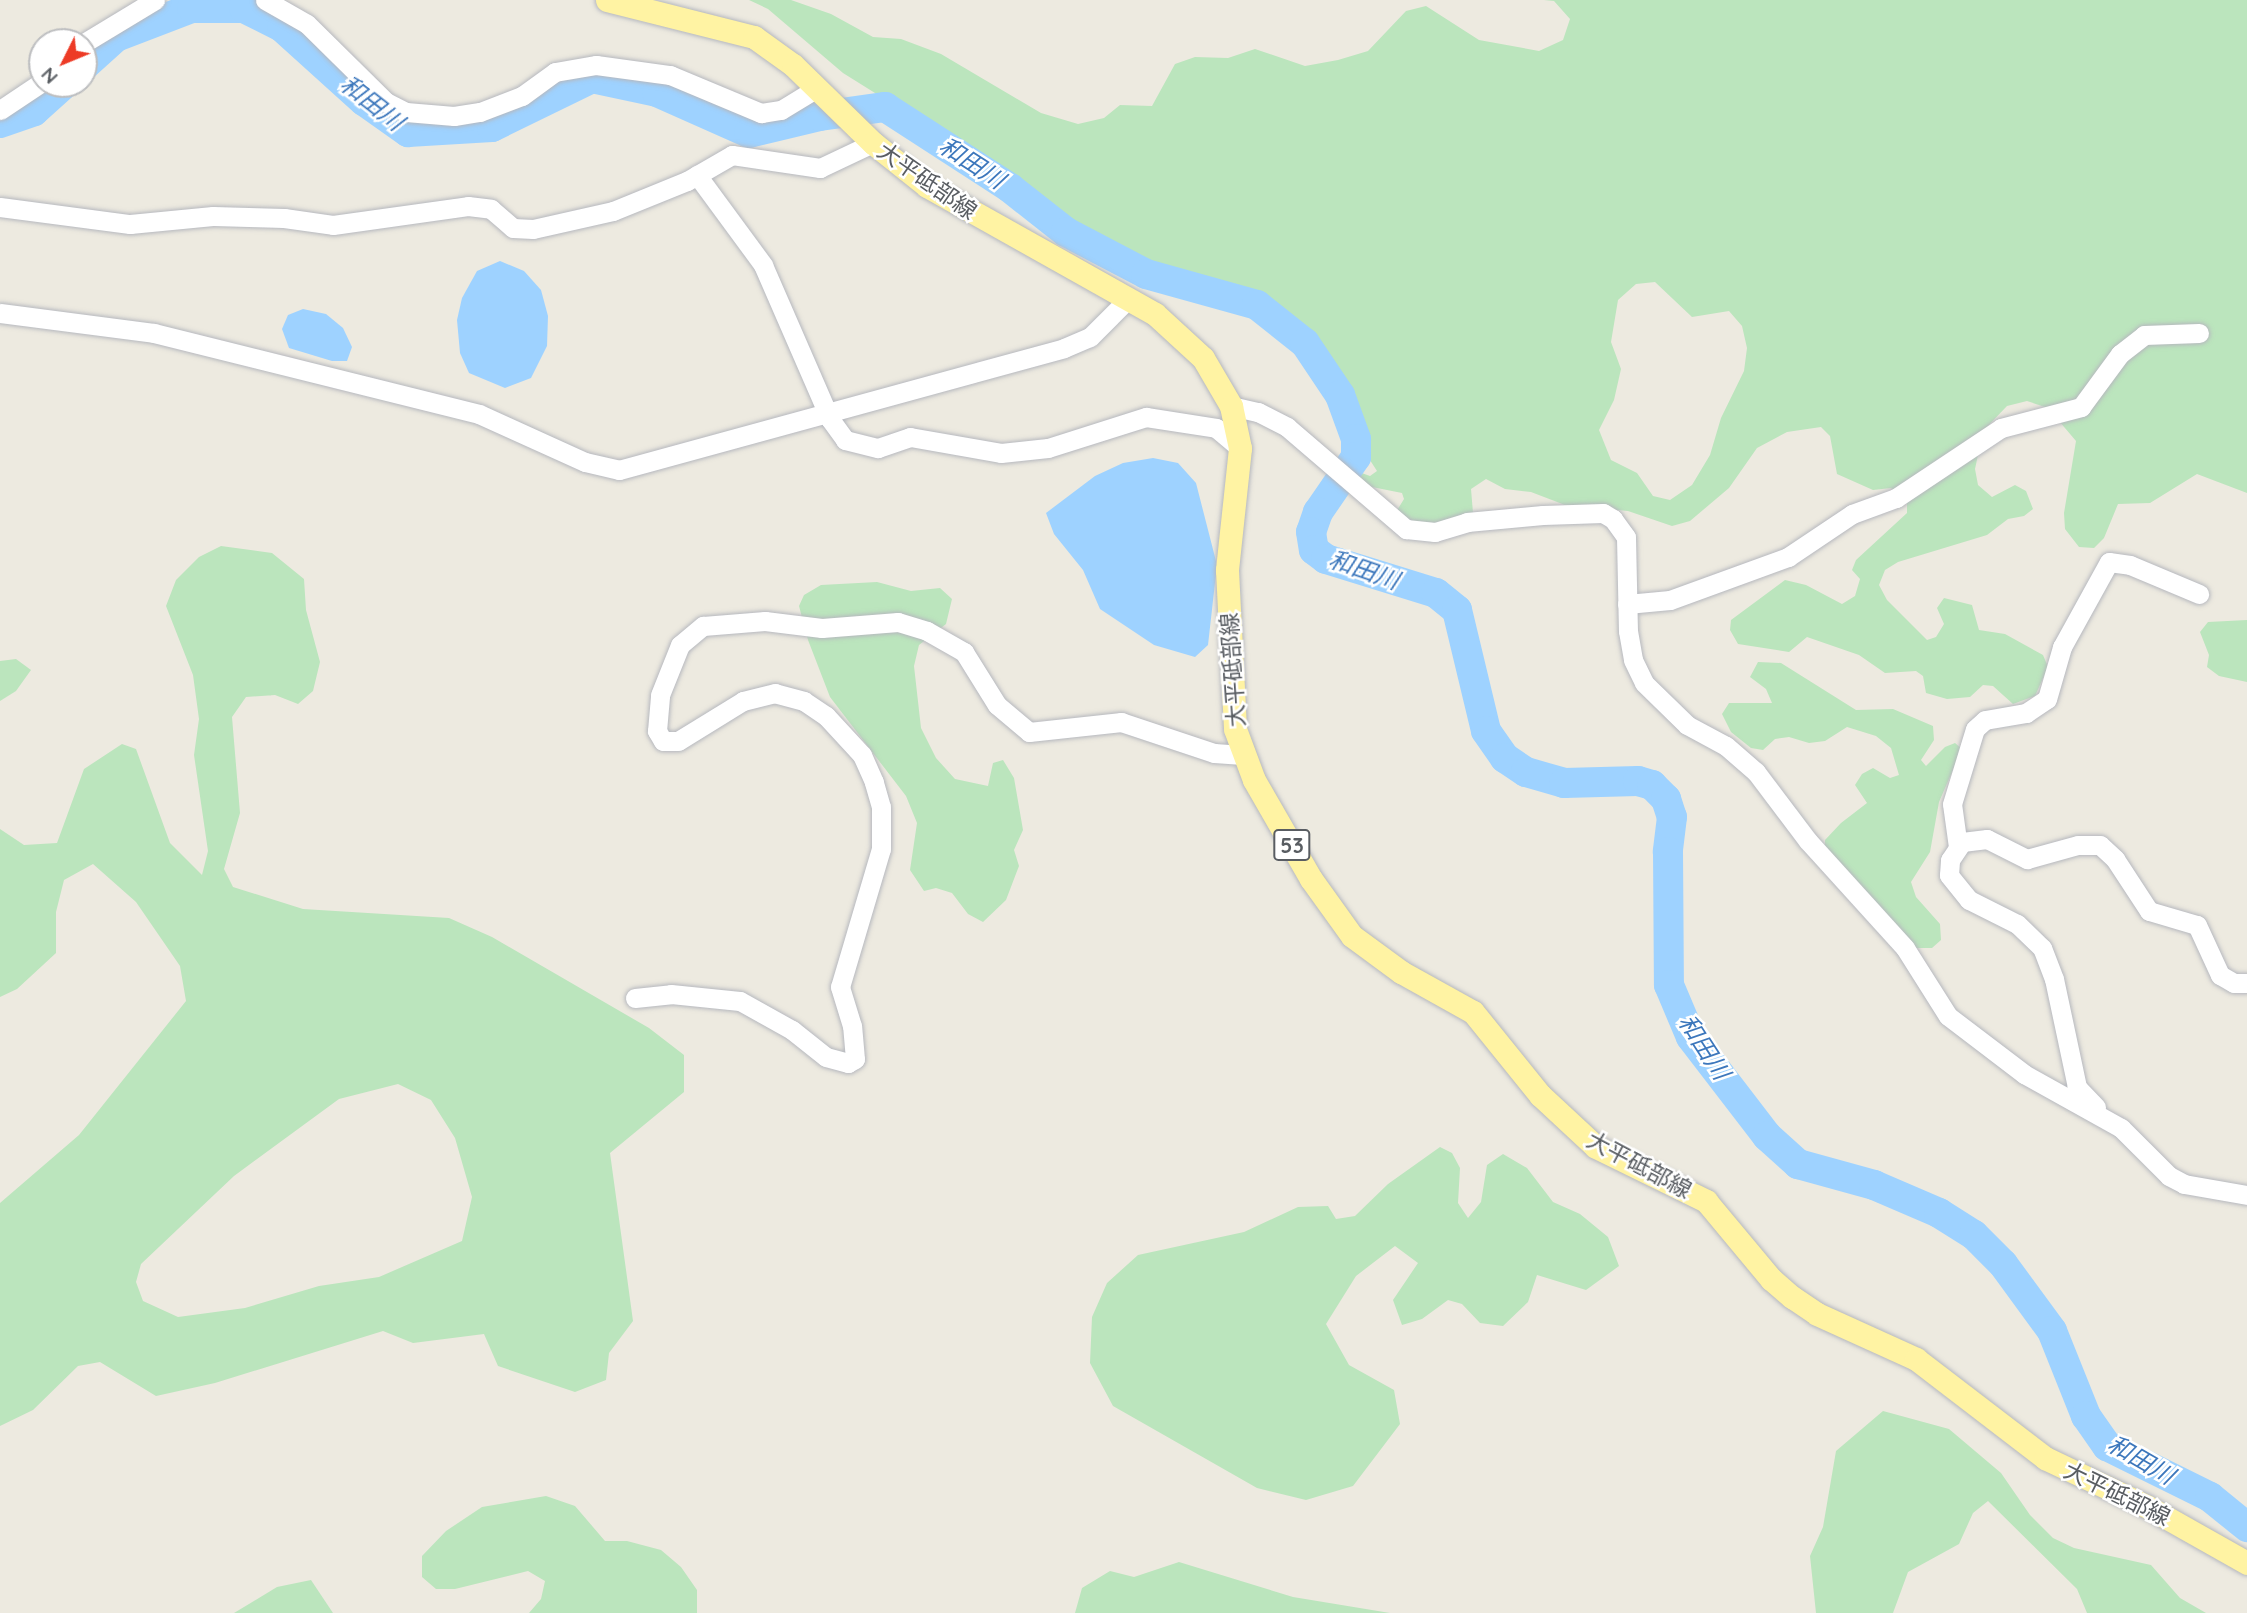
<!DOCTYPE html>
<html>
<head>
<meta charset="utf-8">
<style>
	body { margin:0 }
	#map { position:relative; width:2247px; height:1613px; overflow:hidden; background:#edeae0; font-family:Quicksand,"Noto Sans JP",sans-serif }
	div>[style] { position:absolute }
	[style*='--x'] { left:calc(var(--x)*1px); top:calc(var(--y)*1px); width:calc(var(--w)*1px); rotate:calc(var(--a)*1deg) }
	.green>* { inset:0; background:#bbe5bd }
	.water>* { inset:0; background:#9ed2ff }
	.river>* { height:30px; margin:-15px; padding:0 15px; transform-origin:15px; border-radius:15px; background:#9ed2ff }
	.roads { filter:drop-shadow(0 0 2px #b6b8be) drop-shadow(0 0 2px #b6b8be) }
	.minor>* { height:19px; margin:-9.5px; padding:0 9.5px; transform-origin:9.5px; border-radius:9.5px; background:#fff }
	.major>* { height:23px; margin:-11.5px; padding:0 11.5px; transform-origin:11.5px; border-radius:11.5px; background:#fff3a3 }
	span { translate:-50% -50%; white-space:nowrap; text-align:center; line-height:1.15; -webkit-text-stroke:5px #fff; paint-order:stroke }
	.shield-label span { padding:2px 5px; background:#fff; border:2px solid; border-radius:5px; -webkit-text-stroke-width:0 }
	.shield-label { font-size:21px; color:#595d62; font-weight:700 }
	.street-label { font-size:23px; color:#595d62 }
	.water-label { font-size:24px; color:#3c77bc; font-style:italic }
	.north { position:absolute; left:28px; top:28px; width:70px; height:70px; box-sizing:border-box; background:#fff; border:2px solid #bdbec0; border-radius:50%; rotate:227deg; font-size:19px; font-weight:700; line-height:28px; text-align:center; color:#595d62 }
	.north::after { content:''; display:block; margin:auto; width:24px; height:32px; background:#ed3b26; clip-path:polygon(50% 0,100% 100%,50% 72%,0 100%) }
</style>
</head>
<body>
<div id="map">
	<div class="green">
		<div style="clip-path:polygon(evenodd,749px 0,791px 0,831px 14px,873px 37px,901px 39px,941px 54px,1041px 113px,1078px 124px,1104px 118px,1120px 105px,1152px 106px,1175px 64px,1195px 57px,1228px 58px,1255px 49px,1305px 66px,1338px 60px,1368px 51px,1406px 11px,1426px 6px,1479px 40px,1539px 51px,1563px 40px,1570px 19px,1554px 1px,1544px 0,2247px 0,2247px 493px,2197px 474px,2150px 503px,2118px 504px,2104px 538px,2094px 548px,2079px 547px,2065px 529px,2064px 513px,2076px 441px,2048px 408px,2027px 401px,2007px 406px,1983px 431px,1975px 469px,1978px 485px,1992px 497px,2015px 485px,2026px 491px,2033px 509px,2024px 516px,2008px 519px,1987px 535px,1898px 562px,1885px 570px,1879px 585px,1887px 600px,1927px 640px,1936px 637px,1944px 624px,1937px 608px,1944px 598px,1972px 605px,1979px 630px,2005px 634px,2043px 655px,2048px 667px,2035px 696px,2013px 704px,1993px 686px,1983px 685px,1970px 697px,1947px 699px,1926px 693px,1923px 676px,1916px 671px,1885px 673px,1859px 655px,1807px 637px,1789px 652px,1738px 644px,1730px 630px,1731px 620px,1785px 580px,1806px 585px,1842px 604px,1855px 596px,1860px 579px,1852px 570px,1856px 560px,1907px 513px,1907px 501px,1891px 488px,1873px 490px,1837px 474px,1830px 436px,1821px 427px,1787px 432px,1757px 448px,1729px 488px,1690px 521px,1672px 526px,1628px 511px,1565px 505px,1531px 492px,1505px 489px,1486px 479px,1471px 489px,1473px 513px,1428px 525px,1407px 520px,1396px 512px,1404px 499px,1402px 493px,1362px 485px,1355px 477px,1356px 471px,1370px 476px,1377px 471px,1366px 454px,1368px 433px,1356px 421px,1354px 399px,1333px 362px,1300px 330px,1260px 301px,1161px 272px,1087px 236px,987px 163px,843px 73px,768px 9px,749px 0,1655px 282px,1692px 317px,1729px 311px,1742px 326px,1747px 348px,1744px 371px,1721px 418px,1710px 455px,1692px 485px,1670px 500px,1653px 496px,1637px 473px,1611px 460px,1599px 430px,1614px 400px,1621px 369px,1611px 342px,1618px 300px,1636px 284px,1655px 282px)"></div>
		<div style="clip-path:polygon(evenodd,221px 546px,272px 553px,304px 579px,306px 610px,320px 662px,313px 691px,298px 704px,275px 695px,246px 697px,232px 717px,240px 813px,224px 869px,233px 887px,303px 909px,449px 918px,492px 937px,649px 1028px,684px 1055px,684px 1092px,610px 1153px,633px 1321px,609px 1353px,606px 1380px,575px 1392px,498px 1366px,484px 1334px,413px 1343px,383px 1331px,215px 1383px,156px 1396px,100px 1362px,78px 1366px,33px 1410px,0 1426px,0 1203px,79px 1135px,186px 1001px,180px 966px,136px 902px,93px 864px,64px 880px,56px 912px,56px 953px,17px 989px,0 997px,0 829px,24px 845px,57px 843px,84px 769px,122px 744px,136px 749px,170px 843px,202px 875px,208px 851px,194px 755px,199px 719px,193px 675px,166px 606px,176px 580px,199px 557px,221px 546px,398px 1084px,431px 1100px,455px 1138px,472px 1197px,462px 1241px,379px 1277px,319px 1286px,245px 1308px,178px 1317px,143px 1301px,136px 1282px,141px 1264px,234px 1176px,339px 1099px,398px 1084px)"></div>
		<div style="clip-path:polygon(877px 582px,911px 591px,940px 588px,952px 599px,946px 624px,919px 645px,914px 666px,921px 728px,936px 758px,955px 779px,988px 786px,993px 763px,1003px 760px,1014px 778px,1023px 830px,1014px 850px,1019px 866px,1006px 900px,983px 922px,968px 914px,952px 893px,936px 888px,924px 891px,910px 870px,917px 823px,906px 796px,830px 697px,808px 640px,799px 606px,804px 595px,821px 585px)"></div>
		<div style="clip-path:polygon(2247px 620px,2247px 682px,2219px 676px,2207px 667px,2209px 655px,2200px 632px,2208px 622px)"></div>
		<div style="clip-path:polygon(16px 659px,31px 670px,16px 691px,0 701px,0 661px)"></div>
		<div style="clip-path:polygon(1758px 662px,1781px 663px,1856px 710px,1893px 709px,1933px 726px,1934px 740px,1921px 760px,1926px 766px,1945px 747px,1955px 743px,1962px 749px,1939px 802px,1930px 852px,1911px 882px,1916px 897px,1940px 924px,1941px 940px,1932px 948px,1916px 948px,1825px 846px,1825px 840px,1841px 823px,1867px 803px,1855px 785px,1862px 774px,1873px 768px,1890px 778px,1899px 775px,1891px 748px,1876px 736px,1847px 727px,1825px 741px,1809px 743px,1789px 737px,1775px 739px,1763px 750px,1751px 748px,1731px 732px,1722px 714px,1729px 703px,1772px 703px,1766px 689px,1750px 677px)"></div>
		<div style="clip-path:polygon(1440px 1147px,1452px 1153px,1460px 1168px,1458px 1203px,1468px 1218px,1481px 1202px,1487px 1165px,1503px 1154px,1527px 1168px,1553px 1202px,1580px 1214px,1608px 1237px,1619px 1266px,1586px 1290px,1537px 1275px,1528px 1302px,1503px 1326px,1480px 1323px,1462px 1304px,1448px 1300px,1422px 1319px,1402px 1325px,1393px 1300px,1418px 1263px,1395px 1246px,1356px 1276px,1326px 1324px,1349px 1365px,1394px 1390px,1400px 1424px,1353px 1486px,1306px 1500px,1257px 1488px,1113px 1406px,1090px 1363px,1092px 1317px,1107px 1283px,1138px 1255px,1244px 1232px,1298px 1207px,1328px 1206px,1336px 1219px,1355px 1216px,1388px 1184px)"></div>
		<div style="clip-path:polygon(1883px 1411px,1949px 1429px,2001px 1473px,2030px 1515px,2053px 1538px,2074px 1548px,2151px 1565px,2180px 1598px,2206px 1613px,2087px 1613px,2077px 1589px,1988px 1501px,1973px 1513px,1959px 1544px,1908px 1572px,1893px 1613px,1816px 1613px,1810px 1556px,1823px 1527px,1836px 1451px)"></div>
		<div style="clip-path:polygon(546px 1496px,575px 1506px,605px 1541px,627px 1541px,661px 1550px,681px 1567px,697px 1590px,697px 1613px,529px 1613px,541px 1599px,545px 1581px,528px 1571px,455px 1589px,436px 1589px,422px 1577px,422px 1556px,446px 1531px,482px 1507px)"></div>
		<div style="clip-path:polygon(1179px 1562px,1293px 1597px,1390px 1613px,1075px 1613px,1082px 1588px,1110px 1571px,1134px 1577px)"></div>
		<div style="clip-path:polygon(311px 1580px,333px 1613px,234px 1613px,277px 1587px)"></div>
	</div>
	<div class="water">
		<div style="clip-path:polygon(500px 261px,524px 271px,541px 290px,548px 316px,547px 346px,531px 378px,505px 388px,469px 373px,460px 353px,457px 320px,462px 298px,477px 271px)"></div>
		<div style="clip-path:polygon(303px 309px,326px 314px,343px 328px,352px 347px,347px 361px,332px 361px,289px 348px,282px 329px,288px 315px)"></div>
		<div style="clip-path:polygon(1153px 458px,1178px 463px,1196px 483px,1217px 565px,1208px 645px,1195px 657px,1154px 645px,1100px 609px,1083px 570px,1054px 534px,1046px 513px,1095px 476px,1123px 463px)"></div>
	</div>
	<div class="river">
		<div style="--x:84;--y:66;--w:43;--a:-42.2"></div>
		<div style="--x:116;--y:37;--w:81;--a:-20.9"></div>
		<div style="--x:192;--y:8;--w:52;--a:0"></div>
		<div style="--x:244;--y:8;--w:42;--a:26.6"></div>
		<div style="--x:282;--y:27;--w:110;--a:42.1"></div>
		<div style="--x:364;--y:101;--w:54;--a:35.2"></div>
		<div style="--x:408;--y:132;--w:84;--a:-3.4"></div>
		<div style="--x:492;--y:127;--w:111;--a:-26.1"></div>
		<div style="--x:592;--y:78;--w:66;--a:12.2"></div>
		<div style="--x:657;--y:92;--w:101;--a:24"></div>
		<div style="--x:749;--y:133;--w:73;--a:-13.5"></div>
		<div style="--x:820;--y:116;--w:66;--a:-7.9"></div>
		<div style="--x:885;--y:107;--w:149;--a:32.9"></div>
		<div style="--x:1010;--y:188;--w:71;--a:38.2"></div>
		<div style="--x:1066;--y:232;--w:90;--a:27.7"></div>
		<div style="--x:1146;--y:274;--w:115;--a:15.6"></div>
		<div style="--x:1257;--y:305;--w:61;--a:38.4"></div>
		<div style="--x:1305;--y:343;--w:63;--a:56.1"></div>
		<div style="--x:1340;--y:395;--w:47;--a:70"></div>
		<div style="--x:1356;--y:439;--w:18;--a:90"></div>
		<div style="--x:1356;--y:457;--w:67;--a:124.6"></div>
		<div style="--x:1318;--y:512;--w:21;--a:109"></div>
		<div style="--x:1311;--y:532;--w:18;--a:81"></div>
		<div style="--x:1314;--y:550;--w:15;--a:37"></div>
		<div style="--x:1326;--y:559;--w:115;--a:17.2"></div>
		<div style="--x:1436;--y:593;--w:27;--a:39"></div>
		<div style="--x:1457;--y:610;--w:124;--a:76.5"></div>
		<div style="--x:1486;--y:731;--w:33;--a:55"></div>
		<div style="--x:1505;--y:758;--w:25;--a:34"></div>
		<div style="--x:1526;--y:772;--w:40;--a:16"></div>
		<div style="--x:1564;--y:783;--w:74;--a:-1.5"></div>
		<div style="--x:1638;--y:781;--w:15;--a:16"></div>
		<div style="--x:1652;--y:785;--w:20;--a:45"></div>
		<div style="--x:1666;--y:799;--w:19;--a:72"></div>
		<div style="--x:1672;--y:817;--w:35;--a:97"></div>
		<div style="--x:1668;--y:852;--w:133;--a:89.6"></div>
		<div style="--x:1669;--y:985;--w:56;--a:67.1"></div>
		<div style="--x:1691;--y:1037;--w:125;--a:52.5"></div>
		<div style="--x:1767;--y:1136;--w:42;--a:42.1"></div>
		<div style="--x:1798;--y:1164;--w:79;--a:15.4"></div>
		<div style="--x:1874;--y:1185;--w:71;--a:23.3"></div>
		<div style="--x:1939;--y:1213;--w:41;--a:32.2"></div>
		<div style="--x:1974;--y:1235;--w:41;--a:45"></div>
		<div style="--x:2003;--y:1264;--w:83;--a:53.8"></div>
		<div style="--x:2052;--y:1331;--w:92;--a:68.2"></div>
		<div style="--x:2086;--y:1416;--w:37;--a:55"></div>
		<div style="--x:2107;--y:1446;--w:115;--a:26.3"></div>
		<div style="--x:2210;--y:1497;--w:48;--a:39"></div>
		<div style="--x:0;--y:123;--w:36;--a:-19"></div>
		<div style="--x:34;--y:111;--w:40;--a:-42"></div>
	</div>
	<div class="roads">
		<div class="minor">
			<div style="--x:265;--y:0;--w:48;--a:29.7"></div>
			<div style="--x:307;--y:24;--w:111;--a:44.6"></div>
			<div style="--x:386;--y:102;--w:22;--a:27"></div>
			<div style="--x:406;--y:112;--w:48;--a:4.8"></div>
			<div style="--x:454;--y:116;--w:26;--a:-9"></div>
			<div style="--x:480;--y:112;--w:45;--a:-20.9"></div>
			<div style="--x:522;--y:96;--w:41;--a:-36"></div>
			<div style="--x:555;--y:72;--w:42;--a:-9.7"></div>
			<div style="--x:596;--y:65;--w:75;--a:7.7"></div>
			<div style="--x:670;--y:75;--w:99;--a:22.7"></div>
			<div style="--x:761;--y:113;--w:20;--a:-9"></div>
			<div style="--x:781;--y:110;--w:42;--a:-31.4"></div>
			<div style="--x:84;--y:43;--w:83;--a:-31.2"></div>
			<div style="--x:0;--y:110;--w:50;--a:-33.7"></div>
			<div style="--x:697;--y:175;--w:112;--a:53.7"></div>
			<div style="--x:763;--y:265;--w:168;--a:66.5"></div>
			<div style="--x:830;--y:419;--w:26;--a:54"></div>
			<div style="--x:845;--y:440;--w:34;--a:14"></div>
			<div style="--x:878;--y:448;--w:34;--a:-19"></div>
			<div style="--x:910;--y:437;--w:92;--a:10"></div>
			<div style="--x:1001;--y:453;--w:47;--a:-6.1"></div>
			<div style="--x:1048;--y:448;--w:103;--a:-17.6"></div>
			<div style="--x:1146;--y:417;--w:71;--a:8.9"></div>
			<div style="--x:1216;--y:428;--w:31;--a:40"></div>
			<div style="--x:0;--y:207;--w:131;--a:7.5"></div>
			<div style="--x:130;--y:224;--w:83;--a:-5.5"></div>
			<div style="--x:213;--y:216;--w:71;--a:1.6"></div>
			<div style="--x:284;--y:218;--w:49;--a:8.1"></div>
			<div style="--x:333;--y:225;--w:136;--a:-8"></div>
			<div style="--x:468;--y:206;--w:23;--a:7"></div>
			<div style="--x:491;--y:209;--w:29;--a:41"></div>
			<div style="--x:513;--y:228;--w:20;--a:3"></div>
			<div style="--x:533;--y:229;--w:82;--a:-12.7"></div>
			<div style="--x:613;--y:211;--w:80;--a:-22.1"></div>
			<div style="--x:687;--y:181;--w:52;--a:-30"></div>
			<div style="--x:732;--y:155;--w:89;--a:8.4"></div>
			<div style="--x:820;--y:168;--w:59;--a:-25.3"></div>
			<div style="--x:0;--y:313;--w:155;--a:7.4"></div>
			<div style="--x:154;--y:333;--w:335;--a:14"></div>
			<div style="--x:479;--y:414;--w:116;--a:24.4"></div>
			<div style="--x:585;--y:462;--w:35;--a:13"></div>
			<div style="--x:619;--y:470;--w:461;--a:-15.3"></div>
			<div style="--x:1064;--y:348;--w:28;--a:-23"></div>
			<div style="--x:1090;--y:337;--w:55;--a:-45"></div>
			<div style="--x:1231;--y:406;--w:28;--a:13"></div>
			<div style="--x:1258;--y:412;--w:33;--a:27"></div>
			<div style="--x:1287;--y:427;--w:157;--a:40.6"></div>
			<div style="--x:1406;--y:529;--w:29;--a:6"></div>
			<div style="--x:1435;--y:532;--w:34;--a:-17"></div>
			<div style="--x:1467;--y:522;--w:76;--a:-5.3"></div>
			<div style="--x:1543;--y:515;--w:60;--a:-1.9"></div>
			<div style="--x:1603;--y:513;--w:12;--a:31"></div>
			<div style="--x:1613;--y:519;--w:22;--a:54"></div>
			<div style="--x:1626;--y:537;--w:94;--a:88.8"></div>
			<div style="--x:1628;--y:631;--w:29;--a:80"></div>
			<div style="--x:1633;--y:660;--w:25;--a:64"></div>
			<div style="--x:1644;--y:683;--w:60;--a:44.3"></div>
			<div style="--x:1687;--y:725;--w:44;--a:28.3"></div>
			<div style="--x:1726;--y:746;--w:40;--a:41"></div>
			<div style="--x:1756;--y:772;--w:86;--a:53"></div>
			<div style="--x:1808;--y:841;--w:144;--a:47.8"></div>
			<div style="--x:1905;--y:948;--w:80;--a:57.7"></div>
			<div style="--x:1948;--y:1016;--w:96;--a:37.3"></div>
			<div style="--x:2024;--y:1074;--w:111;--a:29.1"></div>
			<div style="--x:2121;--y:1128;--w:68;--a:45"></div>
			<div style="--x:2169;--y:1176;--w:17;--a:28"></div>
			<div style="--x:2184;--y:1184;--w:64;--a:9.9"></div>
			<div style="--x:1627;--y:604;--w:43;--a:-5.3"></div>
			<div style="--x:1670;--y:600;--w:126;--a:-20"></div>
			<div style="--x:1788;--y:557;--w:77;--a:-33.9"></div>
			<div style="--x:1852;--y:514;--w:47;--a:-20"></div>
			<div style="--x:1896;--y:498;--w:126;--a:-33.7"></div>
			<div style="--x:2001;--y:428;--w:83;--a:-14.7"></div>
			<div style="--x:2081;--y:407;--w:66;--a:-53.7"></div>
			<div style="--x:2120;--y:354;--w:31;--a:-38"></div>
			<div style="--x:2144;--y:335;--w:55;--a:-2.1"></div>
			<div style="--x:1958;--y:847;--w:43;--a:-97.9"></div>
			<div style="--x:1952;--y:804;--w:78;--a:-73"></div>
			<div style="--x:1975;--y:729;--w:13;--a:-42"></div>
			<div style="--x:1985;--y:720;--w:42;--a:-9.7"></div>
			<div style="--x:2026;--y:713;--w:25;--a:-34"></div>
			<div style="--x:2047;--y:699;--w:54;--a:-73.9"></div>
			<div style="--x:2062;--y:647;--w:97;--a:-61.1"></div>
			<div style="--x:2109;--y:562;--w:21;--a:8"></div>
			<div style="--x:2130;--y:565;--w:75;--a:22.8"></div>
			<div style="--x:635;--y:998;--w:36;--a:-6"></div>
			<div style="--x:671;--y:994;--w:69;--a:5.8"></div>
			<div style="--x:740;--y:1001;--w:60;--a:29.1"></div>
			<div style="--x:792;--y:1030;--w:43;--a:38.5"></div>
			<div style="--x:826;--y:1057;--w:23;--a:15"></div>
			<div style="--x:848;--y:1063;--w:8;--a:-30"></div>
			<div style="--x:855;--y:1059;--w:33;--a:-95"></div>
			<div style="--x:852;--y:1026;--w:41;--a:-107.1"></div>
			<div style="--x:840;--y:987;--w:144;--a:-73.5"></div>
			<div style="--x:881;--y:849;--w:42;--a:-90"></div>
			<div style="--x:881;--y:807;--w:26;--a:-106"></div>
			<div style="--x:874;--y:782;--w:30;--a:-114"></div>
			<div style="--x:862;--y:755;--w:53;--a:-132.7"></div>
			<div style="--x:826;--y:716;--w:27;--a:-146"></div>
			<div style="--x:804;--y:701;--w:30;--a:-165"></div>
			<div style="--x:775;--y:693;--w:33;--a:166"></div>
			<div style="--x:743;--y:701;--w:76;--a:148.4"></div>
			<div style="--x:678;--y:741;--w:15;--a:180"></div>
			<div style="--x:663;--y:741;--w:12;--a:-121"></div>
			<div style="--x:657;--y:731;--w:36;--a:-85"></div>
			<div style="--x:660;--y:695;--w:54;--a:-68.2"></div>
			<div style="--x:680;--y:645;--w:30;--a:-40"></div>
			<div style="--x:703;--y:626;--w:62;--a:-4.6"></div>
			<div style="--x:765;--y:621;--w:57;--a:7"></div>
			<div style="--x:822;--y:628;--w:76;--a:-4.5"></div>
			<div style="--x:898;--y:622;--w:30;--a:17"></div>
			<div style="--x:927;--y:631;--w:43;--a:29.6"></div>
			<div style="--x:964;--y:652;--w:62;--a:58.1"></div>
			<div style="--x:997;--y:705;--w:42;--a:40.2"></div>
			<div style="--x:1029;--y:732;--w:93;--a:-6.2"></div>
			<div style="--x:1121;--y:722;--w:98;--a:18.4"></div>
			<div style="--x:1214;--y:753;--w:29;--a:4"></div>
			<div style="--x:2096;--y:1107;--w:28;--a:-134"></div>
			<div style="--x:2077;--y:1087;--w:110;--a:-102"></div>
			<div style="--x:2054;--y:979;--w:33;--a:-111"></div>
			<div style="--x:2042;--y:948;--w:35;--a:-136"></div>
			<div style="--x:2017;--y:924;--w:54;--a:-153.4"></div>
			<div style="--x:1969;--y:900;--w:32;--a:-129"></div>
			<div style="--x:1949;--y:875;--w:15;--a:-86"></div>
			<div style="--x:1950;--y:860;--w:22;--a:-56"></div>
			<div style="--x:1962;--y:842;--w:25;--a:-7"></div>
			<div style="--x:1987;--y:839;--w:45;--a:26.6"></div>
			<div style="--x:2027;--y:859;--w:53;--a:-15.4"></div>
			<div style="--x:2078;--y:845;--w:22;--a:0"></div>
			<div style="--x:2100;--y:845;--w:21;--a:43"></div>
			<div style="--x:2115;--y:859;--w:62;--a:56.8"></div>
			<div style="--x:2149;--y:911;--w:50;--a:16.3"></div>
			<div style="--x:2197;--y:925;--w:55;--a:65.3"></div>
			<div style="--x:2220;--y:975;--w:16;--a:30"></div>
			<div style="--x:2234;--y:983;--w:13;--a:0"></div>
		</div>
		<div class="major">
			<div style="--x:607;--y:0;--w:152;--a:14.1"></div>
			<div style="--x:754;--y:37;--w:48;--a:35.7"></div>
			<div style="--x:793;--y:65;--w:112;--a:44.3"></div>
			<div style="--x:873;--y:143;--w:69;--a:38.5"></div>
			<div style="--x:927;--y:186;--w:261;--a:29.3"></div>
			<div style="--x:1155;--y:314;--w:65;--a:42.5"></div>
			<div style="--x:1203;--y:358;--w:56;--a:59.7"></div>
			<div style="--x:1231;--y:406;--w:43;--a:77.9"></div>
			<div style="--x:1240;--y:448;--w:123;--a:96.1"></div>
			<div style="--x:1227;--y:570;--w:159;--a:87.1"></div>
			<div style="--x:1235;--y:729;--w:54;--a:69.6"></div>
			<div style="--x:1254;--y:780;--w:114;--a:60.1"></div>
			<div style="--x:1311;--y:879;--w:70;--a:54.3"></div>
			<div style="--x:1352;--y:936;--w:61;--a:36.3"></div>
			<div style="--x:1401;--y:972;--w:82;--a:29.1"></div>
			<div style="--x:1473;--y:1012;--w:107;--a:51.1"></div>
			<div style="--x:1540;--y:1095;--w:76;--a:42.9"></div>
			<div style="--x:1596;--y:1147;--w:123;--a:26.1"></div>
			<div style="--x:1706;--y:1201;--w:102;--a:50.2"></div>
			<div style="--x:1771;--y:1279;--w:28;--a:41"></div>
			<div style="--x:1792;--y:1297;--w:30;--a:34"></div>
			<div style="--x:1817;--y:1314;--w:109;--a:24.4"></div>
			<div style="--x:1916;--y:1359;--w:163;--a:37.5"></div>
			<div style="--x:2045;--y:1458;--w:112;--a:25.4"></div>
			<div style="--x:2146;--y:1506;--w:116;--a:29.4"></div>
		</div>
	</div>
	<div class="shield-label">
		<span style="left:1292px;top:845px">53</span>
	</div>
	<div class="street-label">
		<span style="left:927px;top:181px;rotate:35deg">大平砥部線</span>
		<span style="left:1233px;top:670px;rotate:-94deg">大平砥部線</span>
		<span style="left:1639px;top:1165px;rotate:28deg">大平砥部線</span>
		<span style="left:2117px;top:1494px;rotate:26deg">大平砥部線</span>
	</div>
	<div class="water-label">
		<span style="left:372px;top:103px;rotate:38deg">和田川</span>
		<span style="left:972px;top:163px;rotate:33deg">和田川</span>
		<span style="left:1364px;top:570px;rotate:19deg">和田川</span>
		<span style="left:1704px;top:1047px;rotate:57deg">和田川</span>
		<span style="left:2141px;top:1460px;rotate:30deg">和田川</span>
	</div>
	<div class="north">N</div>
</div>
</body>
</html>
